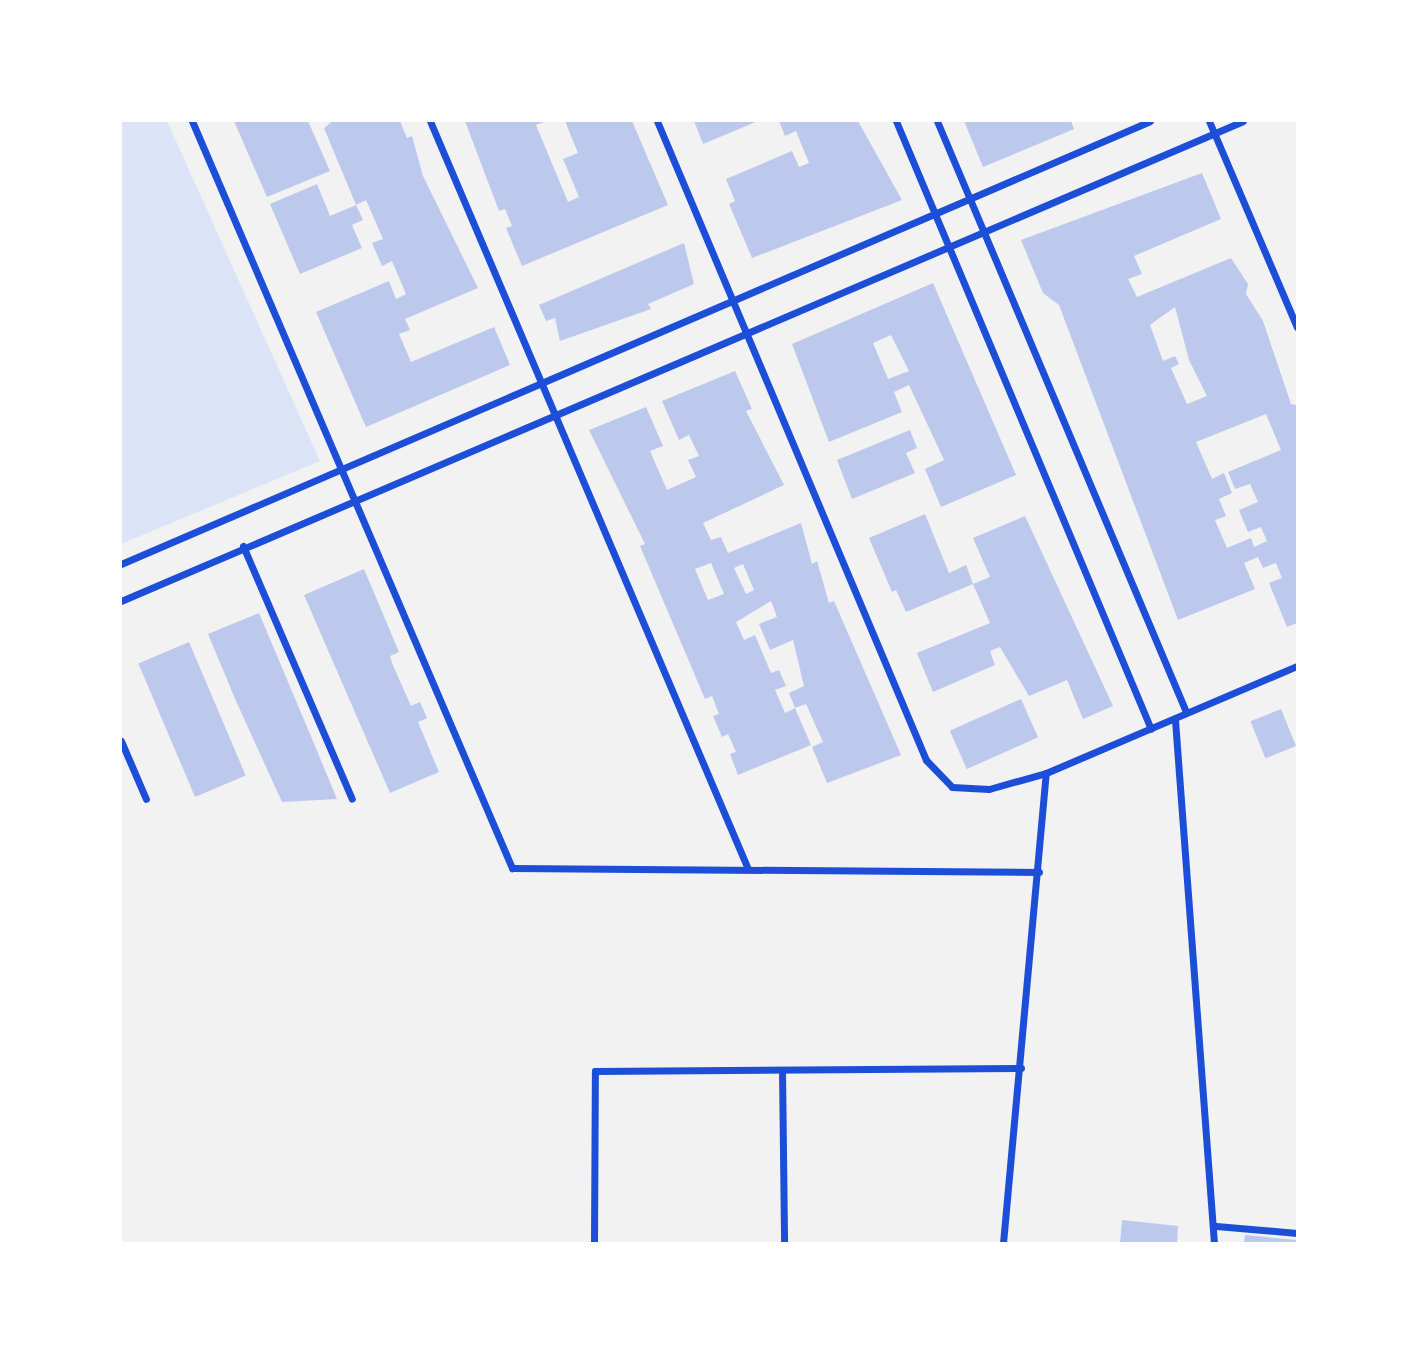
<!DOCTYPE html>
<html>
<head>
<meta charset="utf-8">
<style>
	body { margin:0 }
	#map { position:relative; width:1418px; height:1364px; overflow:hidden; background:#f2f2f2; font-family:Helvetica,sans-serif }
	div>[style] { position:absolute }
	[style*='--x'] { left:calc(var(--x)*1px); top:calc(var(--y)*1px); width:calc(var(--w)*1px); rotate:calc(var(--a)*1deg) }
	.green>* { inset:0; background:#dbe4f7 }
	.building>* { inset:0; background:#bdc9ec; transform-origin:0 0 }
	.minor>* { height:7px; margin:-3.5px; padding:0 3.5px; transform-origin:3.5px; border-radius:3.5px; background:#1d4ed8 }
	span { translate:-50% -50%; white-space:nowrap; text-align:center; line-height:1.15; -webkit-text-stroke:7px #fff; paint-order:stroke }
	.frame { position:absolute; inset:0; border:122px solid #fff; pointer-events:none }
</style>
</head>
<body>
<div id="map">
	<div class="green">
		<div style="clip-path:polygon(121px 121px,167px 121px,320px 461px,121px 544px)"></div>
	</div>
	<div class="building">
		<div style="clip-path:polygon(234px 121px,308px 121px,330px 171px,267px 197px)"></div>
		<div style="clip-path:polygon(333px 121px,400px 121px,407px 138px,412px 136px,423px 176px,478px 288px,405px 319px,410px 330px,399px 334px,411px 362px,494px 327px,510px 365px,366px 427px,316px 312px,389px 281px,396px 299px,406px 294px,392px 261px,382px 266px,372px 243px,383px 239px,366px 200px,356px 205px,363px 220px,352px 225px,362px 248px,300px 274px,270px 204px,317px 184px,330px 216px,356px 205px,324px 128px)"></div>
		<div style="clip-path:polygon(465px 121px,547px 121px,536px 125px,568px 202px,579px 197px,563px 159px,578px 153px,565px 121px,632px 121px,668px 205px,522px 266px,506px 228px,512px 226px,505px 209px,499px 211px)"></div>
		<div style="clip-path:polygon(694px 121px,758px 121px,703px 144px)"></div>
		<div style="clip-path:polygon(779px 121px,858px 121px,902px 200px,752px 258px,729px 204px,735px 201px,726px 179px,792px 151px,799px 167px,809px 163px,796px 131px,785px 136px)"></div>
		<div style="clip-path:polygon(964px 121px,1071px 121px,1074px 129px,983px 167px)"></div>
		<div style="clip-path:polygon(evenodd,1202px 173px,1221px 219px,1134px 256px,1142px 274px,1128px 279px,1137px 297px,1231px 258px,1248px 284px,1246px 294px,1263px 321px,1291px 404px,1297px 405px,1297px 623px,1287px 627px,1269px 583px,1282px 578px,1276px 563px,1263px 568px,1258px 557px,1244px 563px,1255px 589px,1178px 620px,1059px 305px,1043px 293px,1021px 240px,1202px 173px,1175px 307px,1189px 360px,1207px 396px,1187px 404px,1171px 368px,1179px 364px,1175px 356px,1163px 361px,1150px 325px,1175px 307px,1202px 173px,1266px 414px,1281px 450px,1228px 472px,1235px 489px,1250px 484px,1258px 502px,1239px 510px,1248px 532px,1261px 527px,1267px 541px,1254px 547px,1251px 538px,1227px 548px,1215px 520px,1226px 516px,1219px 499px,1232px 493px,1224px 473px,1212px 479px,1196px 442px,1266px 414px)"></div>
		<div style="clip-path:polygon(684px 243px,694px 284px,648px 304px,651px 309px,560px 341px,555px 318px,546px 321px,539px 305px)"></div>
		<div style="clip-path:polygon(evenodd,933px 283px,1016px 475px,941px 507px,925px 469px,944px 460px,909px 385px,894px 392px,902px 412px,829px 442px,792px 344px,933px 283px,891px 335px,909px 371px,888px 379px,873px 343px,891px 335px)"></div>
		<div style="clip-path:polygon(evenodd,735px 371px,752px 409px,746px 411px,784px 485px,703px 523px,711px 540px,721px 537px,728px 553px,801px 523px,812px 564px,817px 561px,829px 603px,834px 601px,901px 755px,827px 783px,812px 747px,823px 742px,806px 704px,795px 708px,789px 693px,804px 686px,793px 640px,770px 650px,759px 624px,777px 617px,771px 601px,736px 622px,744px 640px,755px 635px,771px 673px,779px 670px,786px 686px,775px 690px,785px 713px,795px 708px,811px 745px,738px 775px,730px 754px,736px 752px,728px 734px,722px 737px,713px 716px,719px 714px,712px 696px,705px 699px,640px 546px,645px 544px,589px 430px,646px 407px,663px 446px,650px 451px,667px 490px,696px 477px,688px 460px,699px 456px,689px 435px,679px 440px,662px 401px,735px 371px,711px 563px,724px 594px,708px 600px,695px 569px,711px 563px,735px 371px,743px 564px,754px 590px,746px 594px,734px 568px,743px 564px)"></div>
		<div style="clip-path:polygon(910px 430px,917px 448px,906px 453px,915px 473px,852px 499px,837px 460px)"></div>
		<div style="clip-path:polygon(925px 514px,949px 573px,966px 565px,973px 584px,990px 577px,973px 538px,1025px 516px,1113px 706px,1083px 719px,1067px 680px,1029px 696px,1000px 647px,990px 651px,995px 665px,933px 692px,917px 653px,990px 623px,973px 584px,906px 612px,896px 590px,892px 592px,869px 538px)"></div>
		<div style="clip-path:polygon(364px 569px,399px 652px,390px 656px,392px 663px,411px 706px,420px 702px,427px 718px,418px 722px,439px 772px,390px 793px,304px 595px)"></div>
		<div style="clip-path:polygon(259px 613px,315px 746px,337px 799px,282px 802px,236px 701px,208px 634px)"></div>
		<div style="left:189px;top:642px;width:145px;height:55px;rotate:67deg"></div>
		<div style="left:1021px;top:699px;width:42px;height:78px;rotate:66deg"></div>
		<div style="left:1281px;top:709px;width:40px;height:33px;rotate:68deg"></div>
		<div style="clip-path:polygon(1122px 1220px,1178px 1226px,1177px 1243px,1120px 1243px)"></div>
		<div style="clip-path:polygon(1245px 1235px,1297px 1240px,1297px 1243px,1244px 1243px)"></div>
	</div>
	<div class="minor">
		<div style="--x:192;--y:121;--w:813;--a:66.81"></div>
		<div style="--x:512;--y:868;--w:527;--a:0.43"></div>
		<div style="--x:430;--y:121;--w:813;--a:66.97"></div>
		<div style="--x:657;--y:121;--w:693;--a:67.17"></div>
		<div style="--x:926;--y:760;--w:37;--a:46"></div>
		<div style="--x:952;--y:787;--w:37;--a:3"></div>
		<div style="--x:989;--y:789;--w:59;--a:-15.7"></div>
		<div style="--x:1046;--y:773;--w:273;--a:-23.1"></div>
		<div style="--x:896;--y:121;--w:659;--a:67.25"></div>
		<div style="--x:937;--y:121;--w:641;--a:67.15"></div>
		<div style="--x:1209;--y:121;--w:224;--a:66.9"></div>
		<div style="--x:243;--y:546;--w:275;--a:66.7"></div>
		<div style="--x:121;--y:564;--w:1120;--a:-23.29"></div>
		<div style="--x:121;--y:601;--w:1220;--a:-23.16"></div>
		<div style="--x:1175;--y:720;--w:524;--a:85.74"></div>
		<div style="--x:121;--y:741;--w:63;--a:66.7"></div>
		<div style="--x:782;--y:1070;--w:173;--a:89.3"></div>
		<div style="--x:1216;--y:1226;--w:81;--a:4.9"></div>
		<div style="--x:594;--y:1243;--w:172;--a:-89.7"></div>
		<div style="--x:595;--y:1071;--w:426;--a:-0.4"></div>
		<div style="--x:1003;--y:1243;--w:472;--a:-84.8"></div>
	</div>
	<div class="frame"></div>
</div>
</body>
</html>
